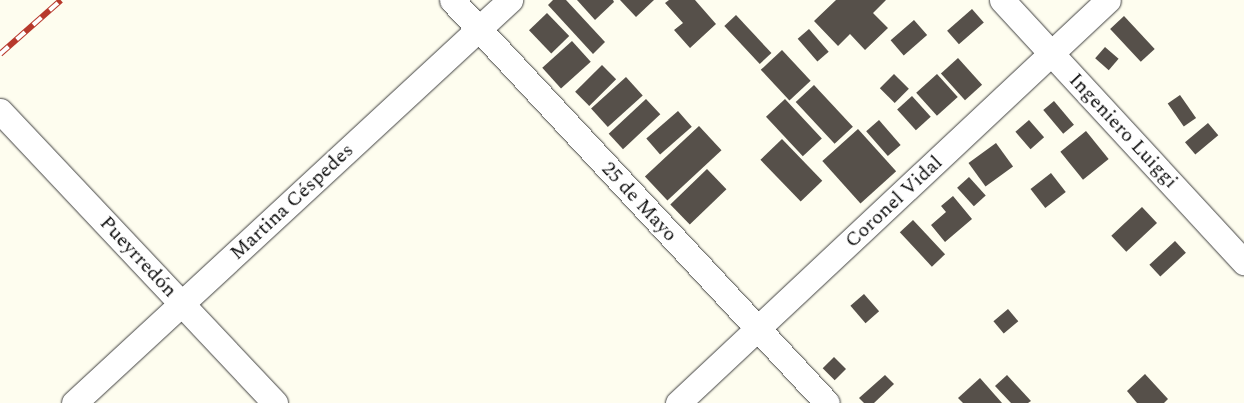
<!DOCTYPE html>
<html>
<head>
<meta charset="utf-8">
<style>
	body { margin:0 }
	#map { position:relative; width:1244px; height:403px; overflow:hidden; background:#fefdef; font-family:Spectral,serif }
	div>[style] { position:absolute }
	[style*='--x'] { left:calc(var(--x)*1px); top:calc(var(--y)*1px); width:calc(var(--w)*1px); rotate:calc(var(--a)*1deg) }
	.building>* { inset:0; background:#56504a; transform-origin:0 0 }
	.roads { filter:drop-shadow(0 0 1px #404040) drop-shadow(0 0 1px #404040) }
	.minor>* { height:25px; margin:-12.5px; padding:0 12.5px; transform-origin:12.5px; border-radius:12.5px; background:#fff }
	.rail>* { height:5.5px; margin-top:-2.75px; transform-origin:0; background:repeating-linear-gradient(90deg,#fff 0 11px,#b7392c 0 22px); box-sizing:border-box; border-block:1px solid #b7392c }
	span { translate:-50% -50%; white-space:nowrap; text-align:center; line-height:1.15; -webkit-text-stroke:5px #fff; paint-order:stroke }
	.street-label { font-size:20px; color:#0d0d0d }
</style>
</head>
<body>
<div id="map">
	<div class="building">
		<div style="clip-path:polygon(553px 0,566px 0,605px 42px,593px 54px,548px 5px)"></div>
		<div style="clip-path:polygon(577px 0,613px 0,614px 2px,595px 20px)"></div>
		<div style="clip-path:polygon(620px 0,654px 0,636px 17px)"></div>
		<div style="clip-path:polygon(669px 0,695px 0,716px 24px,690px 48px,674px 30px,683px 23px,665px 3px)"></div>
		<div style="clip-path:polygon(836px 0,886px 0,873px 13px,888px 28px,865px 50px,850px 34px,838px 46px,814px 21px)"></div>
		<div style="left:972px;top:9px;width:18px;height:33px;rotate:49deg"></div>
		<div style="left:547px;top:13px;width:32px;height:25px;rotate:46deg"></div>
		<div style="left:736px;top:15px;width:52px;height:16px;rotate:47deg"></div>
		<div style="left:1124px;top:16px;width:45px;height:19px;rotate:47deg"></div>
		<div style="left:914px;top:20px;width:20px;height:31px;rotate:49deg"></div>
		<div style="left:809px;top:29px;width:30px;height:15px;rotate:49deg"></div>
		<div style="left:572px;top:41px;width:28px;height:40px;rotate:48deg"></div>
		<div style="left:1105px;top:47px;width:18px;height:15px;rotate:41deg"></div>
		<div style="left:782px;top:50px;width:42px;height:29px;rotate:47deg"></div>
		<div style="left:958px;top:58px;width:36px;height:23px;rotate:48deg"></div>
		<div style="left:602px;top:65px;width:20px;height:38px;rotate:45deg"></div>
		<div style="left:894px;top:74px;width:21px;height:20px;rotate:45deg"></div>
		<div style="left:937px;top:74px;width:31px;height:28px;rotate:48deg"></div>
		<div style="left:626px;top:77px;width:25px;height:47px;rotate:48deg"></div>
		<div style="left:814px;top:85px;width:57px;height:25px;rotate:47deg"></div>
		<div style="left:1180px;top:95px;width:28px;height:15px;rotate:55deg"></div>
		<div style="left:912px;top:96px;width:28px;height:20px;rotate:48deg"></div>
		<div style="left:646px;top:99px;width:21px;height:51px;rotate:47deg"></div>
		<div style="left:785px;top:99px;width:54px;height:26px;rotate:47deg"></div>
		<div style="left:1054px;top:101px;width:31px;height:14px;rotate:50deg"></div>
		<div style="left:678px;top:111px;width:21px;height:42px;rotate:49deg"></div>
		<div style="left:879px;top:120px;width:33px;height:17px;rotate:49deg"></div>
		<div style="left:1029px;top:120px;width:23px;height:18px;rotate:49deg"></div>
		<div style="left:1208px;top:123px;width:16px;height:30px;rotate:50deg"></div>
		<div style="left:699px;top:126px;width:33px;height:74px;rotate:47deg"></div>
		<div style="left:858px;top:129px;width:57px;height:48px;rotate:48deg"></div>
		<div style="left:1086px;top:131px;width:36px;height:33px;rotate:51deg"></div>
		<div style="left:782px;top:139px;width:58px;height:30px;rotate:46deg"></div>
		<div style="left:996px;top:143px;width:29px;height:34px;rotate:54deg"></div>
		<div style="left:707px;top:169px;width:28px;height:51px;rotate:46deg"></div>
		<div style="left:1051px;top:173px;width:24px;height:26px;rotate:52deg"></div>
		<div style="left:969px;top:177px;width:25px;height:16px;rotate:48deg"></div>
		<div style="clip-path:polygon(953px 196px,972px 219px,945px 242px,931px 225px,946px 212px,941px 206px)"></div>
		<div style="left:1142px;top:207px;width:22px;height:42px;rotate:47deg"></div>
		<div style="left:913px;top:220px;width:47px;height:18px;rotate:47deg"></div>
		<div style="left:1175px;top:241px;width:16px;height:35px;rotate:47deg"></div>
		<div style="left:864px;top:294px;width:23px;height:18px;rotate:49deg"></div>
		<div style="left:1008px;top:309px;width:16px;height:19px;rotate:50deg"></div>
		<div style="left:834px;top:357px;width:17px;height:16px;rotate:45deg"></div>
		<div style="clip-path:polygon(1145px 374px,1168px 399px,1164px 403px,1137px 403px,1127px 391px)"></div>
		<div style="clip-path:polygon(885px 375px,894px 384px,874px 403px,864px 403px,859px 398px)"></div>
		<div style="clip-path:polygon(1007px 375px,1031px 401px,1028px 403px,1011px 403px,995px 386px)"></div>
		<div style="clip-path:polygon(980px 378px,1002px 403px,963px 403px,958px 398px)"></div>
	</div>
	<div class="roads">
		<div class="minor">
			<div style="--x:452;--y:0;--w:550;--a:47.06"></div>
			<div style="--x:1002;--y:0;--w:357;--a:47.3"></div>
			<div style="--x:0;--y:111;--w:401;--a:46.7"></div>
			<div style="--x:74;--y:403;--w:594;--a:-42.75"></div>
			<div style="--x:678;--y:403;--w:589;--a:-43.14"></div>
		</div>
	</div>
	<div class="rail">
		<div style="--x:0;--y:54;--w:81;--a:-41.5"></div>
	</div>
	<div class="street-label">
		<span style="left:1123px;top:131px;rotate:47deg">Ingeniero Luiggi</span>
		<span style="left:292px;top:202px;rotate:-43deg">Martina Céspedes</span>
		<span style="left:639px;top:202px;rotate:47deg">25 de Mayo</span>
		<span style="left:894px;top:202px;rotate:-43deg">Coronel Vidal</span>
		<span style="left:138px;top:257px;rotate:47deg">Pueyrredón</span>
	</div>
</div>
</body>
</html>
